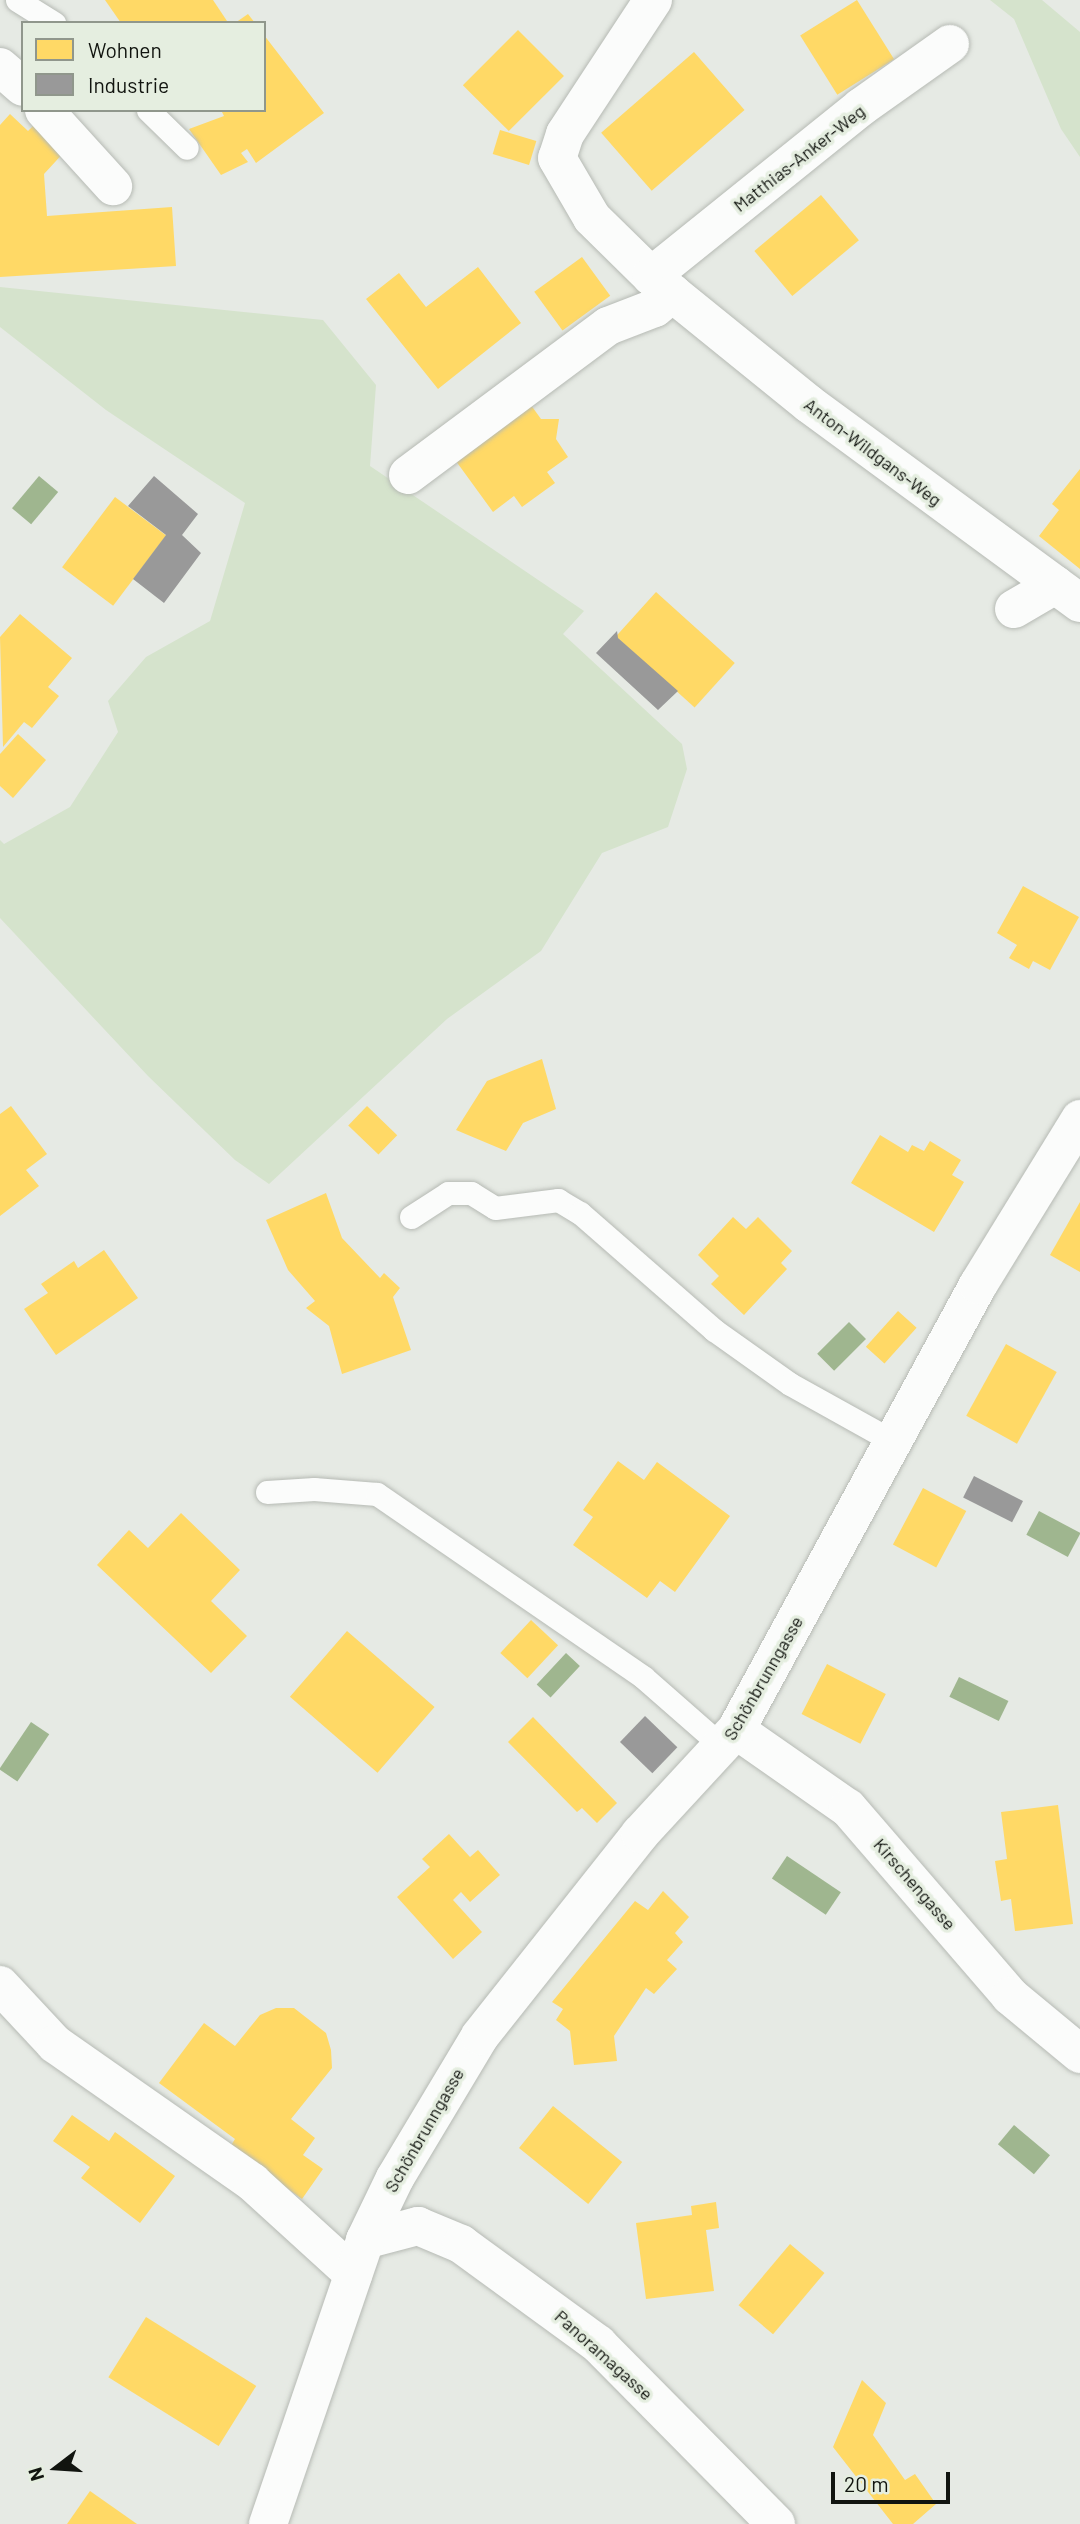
<!DOCTYPE html>
<html>
<head>
<meta charset="utf-8">
<style>
	body { margin:0 }
	#map { position:relative; width:1080px; height:2524px; overflow:hidden; background:#e6eae4; font-family:Barlow,sans-serif }
	div>[style] { position:absolute }
	[style*='--x'] { left:calc(var(--x)*1px); top:calc(var(--y)*1px); width:calc(var(--w)*1px); rotate:calc(var(--a)*1deg) }
	.green>* { inset:0; background:#d5e3cc }
	.water>* { inset:0; background:#9fb68f; transform-origin:0 0 }
	.homes>* { inset:0; background:#ffd966; transform-origin:0 0 }
	.industry>* { inset:0; background:#999; transform-origin:0 0 }
	.roads { filter:drop-shadow(0 0 2px #b6bab4) drop-shadow(0 0 2px #b6bab4) }
	.service>* { height:23px; margin:-11.5px; padding:0 11.5px; transform-origin:11.5px; border-radius:11.5px; background:#fbfcfb }
	.minor>* { height:38px; margin:-19px; padding:0 19px; transform-origin:19px; border-radius:19px; background:#fbfcfb }
	span { translate:-50% -50%; white-space:nowrap; text-align:center; line-height:1.15; -webkit-text-stroke:7px #e5eee0; paint-order:stroke }
	.street-label { font-size:18px; color:#11140f }
	.legend { position:absolute; left:21px; top:21px; width:245px; height:91px; box-sizing:border-box; background:#e5eee0; border:2px solid #90978c; margin:0; padding:9px 12px; list-style:none; font-size:21px; color:#11140f }
	.legend li { display:flex; align-items:center; gap:14px; height:35px }
	.legend b { width:35px; border:2px solid #90978c }
	.north { position:absolute; left:21px; top:2433px; width:70px; height:70px; -webkit-text-stroke:5px #e5eee0; paint-order:stroke; rotate:253deg; font-size:19px; font-weight:700; line-height:28px; text-align:center; color:#11140f }
	.north::after { content:''; display:block; margin:auto; width:24px; height:32px; background:#11140f; clip-path:polygon(50% 0,100% 100%,50% 72%,0 100%) }
	.scale { position:absolute; left:831px; top:2472px; width:119px; height:32px; box-sizing:border-box; border:4px solid #11140f; border-top:0; padding-left:9px; font-size:21px; line-height:24px; white-space:nowrap; color:#11140f; -webkit-text-stroke:5px #e5eee0; paint-order:stroke }
</style>
</head>
<body>
<div id="map">
	<div class="green">
		<div style="clip-path:polygon(990px 0,1042px 0,1080px 32px,1080px 157px,1061px 129px,1014px 19px)"></div>
		<div style="clip-path:polygon(0 287px,323px 320px,376px 385px,370px 466px,584px 611px,563px 634px,682px 744px,687px 769px,668px 827px,602px 853px,541px 951px,447px 1019px,269px 1184px,235px 1160px,148px 1076px,0 918px,0 840px,4px 844px,70px 807px,118px 732px,108px 701px,146px 657px,210px 621px,245px 503px,106px 410px,0 327px)"></div>
	</div>
	<div class="water">
		<div style="left:39px;top:476px;width:25px;height:42px;rotate:40deg"></div>
		<div style="left:849px;top:1322px;width:24px;height:45px;rotate:45deg"></div>
		<div style="left:1039px;top:1511px;width:47px;height:27px;rotate:28deg"></div>
		<div style="left:566px;top:1653px;width:19px;height:43px;rotate:43deg"></div>
		<div style="left:959px;top:1677px;width:55px;height:22px;rotate:26deg"></div>
		<div style="left:31px;top:1722px;width:22px;height:57px;rotate:34deg"></div>
		<div style="left:787px;top:1856px;width:65px;height:27px;rotate:34deg"></div>
		<div style="left:1014px;top:2125px;width:47px;height:25px;rotate:40deg"></div>
	</div>
	<div class="homes">
		<div style="clip-path:polygon(105px 0,213px 0,227px 21px,121px 23px)"></div>
		<div style="left:857px;top:0;width:70px;height:67px;rotate:58deg"></div>
		<div style="clip-path:polygon(248px 14px,255px 23px,235px 23px)"></div>
		<div style="left:518px;top:30px;width:65px;height:78px;rotate:45deg"></div>
		<div style="clip-path:polygon(264px 35px,324px 113px,256px 163px,247px 149px,241px 153px,248px 162px,221px 175px,189px 129px,224px 116px,221px 110px,264px 110px)"></div>
		<div style="left:694px;top:52px;width:77px;height:123px;rotate:49deg"></div>
		<div style="clip-path:polygon(10px 114px,28px 131px,39px 120px,67px 149px,44px 174px,47px 216px,172px 207px,176px 266px,0 277px,0 125px)"></div>
		<div style="left:500px;top:130px;width:38px;height:25px;rotate:17deg"></div>
		<div style="left:821px;top:195px;width:59px;height:87px;rotate:50deg"></div>
		<div style="left:582px;top:257px;width:48px;height:59px;rotate:54deg"></div>
		<div style="clip-path:polygon(478px 267px,521px 323px,438px 389px,366px 299px,399px 273px,426px 307px)"></div>
		<div style="clip-path:polygon(528px 401px,541px 419px,559px 419px,556px 439px,568px 457px,547px 472px,555px 483px,522px 507px,514px 496px,493px 512px,453px 457px)"></div>
		<div style="clip-path:polygon(1080px 469px,1080px 569px,1039px 536px,1059px 510px,1052px 504px)"></div>
		<div style="left:115px;top:497px;width:64px;height:88px;rotate:37deg"></div>
		<div style="left:656px;top:592px;width:106px;height:60px;rotate:42deg"></div>
		<div style="clip-path:polygon(20px 614px,72px 658px,48px 687px,59px 696px,32px 728px,24px 722px,3px 747px,0 637px)"></div>
		<div style="clip-path:polygon(18px 734px,46px 760px,13px 798px,0 786px,0 754px)"></div>
		<div style="clip-path:polygon(1023px 886px,1079px 917px,1050px 970px,1033px 961px,1029px 969px,1009px 958px,1017px 945px,997px 933px)"></div>
		<div style="clip-path:polygon(542px 1059px,556px 1109px,523px 1123px,506px 1151px,456px 1130px,487px 1081px)"></div>
		<div style="clip-path:polygon(11px 1106px,47px 1154px,26px 1170px,39px 1186px,0 1216px,0 1114px)"></div>
		<div style="left:367px;top:1106px;width:42px;height:27px;rotate:44deg"></div>
		<div style="clip-path:polygon(880px 1135px,908px 1152px,912px 1145px,924px 1151px,930px 1141px,961px 1160px,952px 1175px,964px 1182px,934px 1232px,851px 1183px)"></div>
		<div style="clip-path:polygon(326px 1193px,342px 1238px,380px 1278px,384px 1273px,400px 1288px,393px 1297px,411px 1350px,342px 1374px,329px 1326px,306px 1308px,315px 1301px,288px 1270px,266px 1220px)"></div>
		<div style="clip-path:polygon(1080px 1202px,1080px 1272px,1050px 1255px)"></div>
		<div style="clip-path:polygon(733px 1217px,746px 1229px,758px 1217px,792px 1251px,781px 1263px,787px 1269px,744px 1315px,711px 1284px,719px 1276px,698px 1255px)"></div>
		<div style="clip-path:polygon(104px 1250px,138px 1298px,56px 1355px,24px 1309px,48px 1293px,41px 1284px,74px 1261px,78px 1268px)"></div>
		<div style="left:898px;top:1311px;width:25px;height:48px;rotate:42deg"></div>
		<div style="left:1006px;top:1344px;width:58px;height:82px;rotate:29deg"></div>
		<div style="clip-path:polygon(618px 1461px,644px 1480px,657px 1462px,730px 1516px,675px 1592px,660px 1581px,647px 1598px,573px 1545px,593px 1517px,583px 1510px)"></div>
		<div style="left:923px;top:1488px;width:49px;height:64px;rotate:28deg"></div>
		<div style="clip-path:polygon(181px 1513px,240px 1570px,211px 1601px,247px 1636px,211px 1673px,97px 1565px,129px 1530px,148px 1548px)"></div>
		<div style="left:531px;top:1620px;width:37px;height:45px;rotate:43deg"></div>
		<div style="left:347px;top:1631px;width:116px;height:87px;rotate:41deg"></div>
		<div style="left:827px;top:1664px;width:66px;height:56px;rotate:27deg"></div>
		<div style="clip-path:polygon(533px 1717px,617px 1803px,597px 1823px,582px 1808px,577px 1812px,508px 1742px)"></div>
		<div style="clip-path:polygon(1058px 1805px,1073px 1924px,1015px 1931px,1011px 1899px,1001px 1901px,995px 1861px,1007px 1859px,1001px 1812px)"></div>
		<div style="clip-path:polygon(449px 1834px,470px 1857px,478px 1850px,500px 1875px,470px 1902px,461px 1892px,453px 1900px,482px 1932px,453px 1959px,397px 1897px,430px 1867px,422px 1859px)"></div>
		<div style="clip-path:polygon(663px 1891px,689px 1917px,675px 1933px,683px 1942px,667px 1960px,677px 1969px,654px 1994px,646px 1988px,614px 2036px,617px 2061px,574px 2065px,570px 2031px,556px 2020px,563px 2009px,552px 2002px,635px 1901px,648px 1910px)"></div>
		<div style="clip-path:polygon(276px 2008px,294px 2008px,326px 2033px,331px 2050px,332px 2068px,291px 2119px,315px 2138px,303px 2155px,323px 2169px,302px 2199px,230px 2147px,235px 2139px,159px 2083px,204px 2023px,235px 2046px,260px 2015px)"></div>
		<div style="left:553px;top:2106px;width:89px;height:54px;rotate:39deg"></div>
		<div style="clip-path:polygon(72px 2115px,109px 2141px,115px 2132px,175px 2176px,140px 2223px,81px 2178px,90px 2167px,53px 2141px)"></div>
		<div style="clip-path:polygon(716px 2202px,719px 2228px,706px 2230px,714px 2291px,646px 2299px,636px 2223px,692px 2215px,691px 2206px)"></div>
		<div style="left:790px;top:2244px;width:45px;height:80px;rotate:40deg"></div>
		<div style="left:146px;top:2317px;width:130px;height:71px;rotate:32deg"></div>
		<div style="clip-path:polygon(862px 2380px,886px 2403px,873px 2435px,905px 2480px,915px 2474px,936px 2504px,913px 2524px,893px 2524px,833px 2447px)"></div>
		<div style="clip-path:polygon(90px 2491px,137px 2524px,67px 2524px)"></div>
	</div>
	<div class="industry">
		<div style="clip-path:polygon(154px 476px,198px 514px,182px 535px,201px 553px,164px 603px,133px 579px,166px 535px,128px 506px)"></div>
		<div style="clip-path:polygon(617px 631px,618px 638px,678px 691px,658px 710px,596px 653px)"></div>
		<div style="left:974px;top:1476px;width:55px;height:24px;rotate:27deg"></div>
		<div style="left:645px;top:1716px;width:45px;height:36px;rotate:44deg"></div>
	</div>
	<div class="roads">
		<div class="service">
			<div style="--x:17;--y:0;--w:44;--a:31.9"></div>
			<div style="--x:148;--y:110;--w:54;--a:44.3"></div>
			<div style="--x:411;--y:1217;--w:44;--a:-33"></div>
			<div style="--x:448;--y:1193;--w:23;--a:0"></div>
			<div style="--x:471;--y:1193;--w:28;--a:32"></div>
			<div style="--x:495;--y:1208;--w:64;--a:-7.2"></div>
			<div style="--x:558;--y:1200;--w:26;--a:31"></div>
			<div style="--x:580;--y:1213;--w:178;--a:41.1"></div>
			<div style="--x:714;--y:1330;--w:93;--a:35.4"></div>
			<div style="--x:790;--y:1384;--w:119;--a:29.1"></div>
			<div style="--x:267;--y:1492;--w:47;--a:-3.7"></div>
			<div style="--x:314;--y:1489;--w:63;--a:4.5"></div>
			<div style="--x:377;--y:1494;--w:323;--a:34.5"></div>
			<div style="--x:643;--y:1677;--w:106;--a:41.2"></div>
		</div>
		<div class="minor">
			<div style="--x:653;--y:0;--w:160;--a:123.3"></div>
			<div style="--x:565;--y:134;--w:25;--a:108"></div>
			<div style="--x:557;--y:158;--w:69;--a:59.7"></div>
			<div style="--x:592;--y:218;--w:83;--a:44.5"></div>
			<div style="--x:651;--y:276;--w:203;--a:39"></div>
			<div style="--x:809;--y:404;--w:336;--a:36.3"></div>
			<div style="--x:0;--y:67;--w:30;--a:41"></div>
			<div style="--x:44;--y:110;--w:103;--a:47.8"></div>
			<div style="--x:651;--y:276;--w:270;--a:-38.8"></div>
			<div style="--x:861;--y:107;--w:109;--a:-35.3"></div>
			<div style="--x:408;--y:475;--w:249;--a:-36.7"></div>
			<div style="--x:608;--y:326;--w:50;--a:-21"></div>
			<div style="--x:655;--y:308;--w:23;--a:-40"></div>
			<div style="--x:1014;--y:609;--w:48;--a:-30.3"></div>
			<div style="--x:736;--y:1730;--w:136;--a:34.9"></div>
			<div style="--x:848;--y:1808;--w:248;--a:49.2"></div>
			<div style="--x:1010;--y:1996;--w:91;--a:39.6"></div>
			<div style="--x:0;--y:1985;--w:81;--a:47"></div>
			<div style="--x:55;--y:2044;--w:241;--a:35"></div>
			<div style="--x:252;--y:2182;--w:137;--a:42.3"></div>
			<div style="--x:365;--y:2240;--w:55;--a:-14.8"></div>
			<div style="--x:418;--y:2226;--w:47;--a:22.7"></div>
			<div style="--x:461;--y:2244;--w:170;--a:36.1"></div>
			<div style="--x:598;--y:2344;--w:253;--a:45.3"></div>
			<div style="--x:268;--y:2524;--w:300;--a:-71.1"></div>
			<div style="--x:365;--y:2240;--w:69;--a:-64.2"></div>
			<div style="--x:395;--y:2178;--w:165;--a:-59.1"></div>
			<div style="--x:480;--y:2036;--w:258;--a:-51.6"></div>
			<div style="--x:640;--y:1834;--w:142;--a:-47.3"></div>
			<div style="--x:736;--y:1730;--w:507;--a:-61.46"></div>
			<div style="--x:978;--y:1285;--w:195;--a:-58.4"></div>
		</div>
	</div>
	<div class="street-label">
		<span style="left:799px;top:158px;rotate:-38deg">Matthias-Anker-Weg</span>
		<span style="left:873px;top:452px;rotate:37deg">Anton-Wildgans-Weg</span>
		<span style="left:763px;top:1678px;rotate:-60deg">Schönbrunngasse</span>
		<span style="left:915px;top:1884px;rotate:49deg">Kirschengasse</span>
		<span style="left:424px;top:2130px;rotate:-60deg">Schönbrunngasse</span>
		<span style="left:604px;top:2355px;rotate:42deg">Panoramagasse</span>
	</div>
	<ul class="legend">
	<li><b style="height:19px;background:#ffd966"></b>Wohnen</li>
	<li><b style="height:19px;background:#999"></b>Industrie</li>
	</ul>
	<div class="north">N</div>
	<div class="scale">20 m</div>
</div>
</body>
</html>
